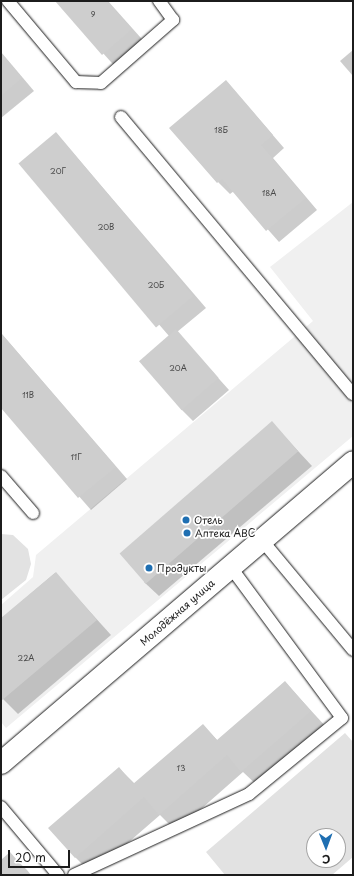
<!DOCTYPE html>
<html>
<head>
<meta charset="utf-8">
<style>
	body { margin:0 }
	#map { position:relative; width:354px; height:876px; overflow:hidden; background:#fff; font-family:"Playpen Sans",sans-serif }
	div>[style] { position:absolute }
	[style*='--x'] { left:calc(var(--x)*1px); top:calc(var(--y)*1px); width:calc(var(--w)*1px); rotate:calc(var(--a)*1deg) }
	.built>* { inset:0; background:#f0f0f0 }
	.green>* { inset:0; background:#e2e2e2 }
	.shadow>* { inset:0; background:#0003 }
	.building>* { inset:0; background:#cecece; transform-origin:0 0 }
	.roads { filter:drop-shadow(0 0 1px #1c1c1c) drop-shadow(0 0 1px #1c1c1c) }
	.service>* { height:12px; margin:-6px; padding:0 6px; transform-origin:6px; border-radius:6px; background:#fff }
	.tertiary>* { height:22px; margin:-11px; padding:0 11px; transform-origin:11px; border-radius:11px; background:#fff }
	.dots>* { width:11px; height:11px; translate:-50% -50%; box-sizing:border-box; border:2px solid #fff; border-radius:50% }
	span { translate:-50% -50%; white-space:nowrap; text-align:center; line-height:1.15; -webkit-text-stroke:3.5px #fff; paint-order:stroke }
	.number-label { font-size:8px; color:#484848 }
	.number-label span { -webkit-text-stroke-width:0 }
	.poi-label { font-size:10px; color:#1c1c1c }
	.left { translate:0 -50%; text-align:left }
	.street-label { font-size:10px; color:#1c1c1c }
	.frame { position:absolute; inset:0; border:2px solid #1c1c1c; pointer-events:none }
	.north { position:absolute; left:306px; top:828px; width:40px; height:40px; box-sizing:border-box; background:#fff; border:1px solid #a4a4a4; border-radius:50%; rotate:179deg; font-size:11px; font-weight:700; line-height:16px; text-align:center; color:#1c1c1c }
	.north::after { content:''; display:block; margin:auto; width:14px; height:18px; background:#1f6fb2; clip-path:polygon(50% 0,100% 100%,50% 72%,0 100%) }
	.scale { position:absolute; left:8px; top:850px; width:62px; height:18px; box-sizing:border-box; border:2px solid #1c1c1c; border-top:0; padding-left:5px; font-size:12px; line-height:14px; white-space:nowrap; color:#1c1c1c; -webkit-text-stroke:3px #fff; paint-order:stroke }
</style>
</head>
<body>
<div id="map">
	<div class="built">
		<div style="clip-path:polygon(353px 202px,353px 436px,6px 728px,1px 722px,1px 605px,33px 577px,36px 555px,313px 321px,270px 267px)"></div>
	</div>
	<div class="green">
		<div style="clip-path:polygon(1px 534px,13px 535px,28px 549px,31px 564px,26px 580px,1px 600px)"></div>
		<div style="clip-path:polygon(evenodd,345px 733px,353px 742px,353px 857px,332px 875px,225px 875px,206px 852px,345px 733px,314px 836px,338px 836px,338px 860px,314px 860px,314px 836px)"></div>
	</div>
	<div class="shadow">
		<div style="clip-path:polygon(56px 1px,108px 1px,149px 47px,120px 72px)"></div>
		<div style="clip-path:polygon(353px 50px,353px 76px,340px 61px)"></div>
		<div style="clip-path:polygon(1px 52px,34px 91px,1px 118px)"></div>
		<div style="clip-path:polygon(226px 81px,284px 148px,273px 158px,317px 210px,279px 242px,234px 191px,230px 194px,218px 182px)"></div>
		<div style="clip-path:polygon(56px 133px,206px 308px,177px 332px,229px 390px,193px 421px,181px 409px,169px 336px,20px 164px)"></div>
		<div style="clip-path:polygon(1px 333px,127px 479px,91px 510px,1px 407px)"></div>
		<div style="clip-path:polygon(272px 423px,312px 466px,159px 596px,144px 582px)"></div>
		<div style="clip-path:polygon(55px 573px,111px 635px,18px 714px,1px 697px,1px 619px)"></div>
		<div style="clip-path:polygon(285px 682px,327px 728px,259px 787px,243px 772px,176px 831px,160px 815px,92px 874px,75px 857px,119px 768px,135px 784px,203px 725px,218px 741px)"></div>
		<div style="clip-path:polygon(10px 854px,27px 870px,31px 875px,1px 875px,1px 861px)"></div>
	</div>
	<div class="building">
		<div style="clip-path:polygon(55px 1px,107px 1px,132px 29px,102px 55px)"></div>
		<div style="clip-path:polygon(1px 53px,22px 78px,1px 96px)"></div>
		<div style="clip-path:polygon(226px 80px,273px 135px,261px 145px,306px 198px,266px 231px,222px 179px,217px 183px,169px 128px)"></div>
		<div style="left:56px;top:132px;width:214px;height:49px;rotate:50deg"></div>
		<div style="left:176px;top:329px;width:65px;height:49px;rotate:49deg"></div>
		<div style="clip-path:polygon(1px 333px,116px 467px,78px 498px,1px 408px)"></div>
		<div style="left:272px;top:421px;width:40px;height:202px;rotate:49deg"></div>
		<div style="clip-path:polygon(56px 572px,97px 620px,1px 701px,1px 618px)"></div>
		<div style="clip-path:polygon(285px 681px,311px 711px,241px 772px,227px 755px,159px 815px,144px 797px,75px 858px,48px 828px,119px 767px,133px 784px,203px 724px,217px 740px)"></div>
		<div style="clip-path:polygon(10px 852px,30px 875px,1px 875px,1px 860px)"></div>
	</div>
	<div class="roads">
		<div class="service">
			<div style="--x:8;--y:1;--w:106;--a:50"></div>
			<div style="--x:76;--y:82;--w:25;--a:2"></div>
			<div style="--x:101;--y:83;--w:96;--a:-41.2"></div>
			<div style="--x:173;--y:20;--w:24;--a:-126"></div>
			<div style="--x:121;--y:117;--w:361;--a:50.1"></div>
			<div style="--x:1;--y:476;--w:49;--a:49.1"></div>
			<div style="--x:261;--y:539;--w:144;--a:50.3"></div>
			<div style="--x:1;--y:807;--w:89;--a:50"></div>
			<div style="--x:74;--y:875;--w:193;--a:-24.8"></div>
			<div style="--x:249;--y:794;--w:120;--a:-39.3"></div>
			<div style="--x:342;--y:718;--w:189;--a:-126.4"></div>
		</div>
		<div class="tertiary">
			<div style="--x:1;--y:763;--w:463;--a:-40.5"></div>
		</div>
	</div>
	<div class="dots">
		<div style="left:186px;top:520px;background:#1f6fb2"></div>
		<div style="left:187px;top:533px;background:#1f6fb2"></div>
		<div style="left:149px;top:568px;background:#1f6fb2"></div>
	</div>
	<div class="number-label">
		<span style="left:93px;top:15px">9</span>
		<span style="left:221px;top:131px">18Б</span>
		<span style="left:58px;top:172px">20Г</span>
		<span style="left:269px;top:194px">18А</span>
		<span style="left:106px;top:228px">20В</span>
		<span style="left:156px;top:286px">20Б</span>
		<span style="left:178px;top:369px">20А</span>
		<span style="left:28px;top:396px">11В</span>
		<span style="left:76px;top:458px">11Г</span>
		<span style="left:26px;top:659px">22А</span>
		<span style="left:181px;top:769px">13</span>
	</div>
	<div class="poi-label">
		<span class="left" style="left:194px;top:520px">Отель</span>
		<span class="left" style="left:195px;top:533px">Аптека АВС</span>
		<span class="left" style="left:157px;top:568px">Продукты</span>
	</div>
	<div class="street-label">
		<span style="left:177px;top:612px;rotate:-41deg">Молодёжная улица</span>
	</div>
	<div class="frame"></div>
	<div class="north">С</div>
	<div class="scale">20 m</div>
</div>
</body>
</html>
